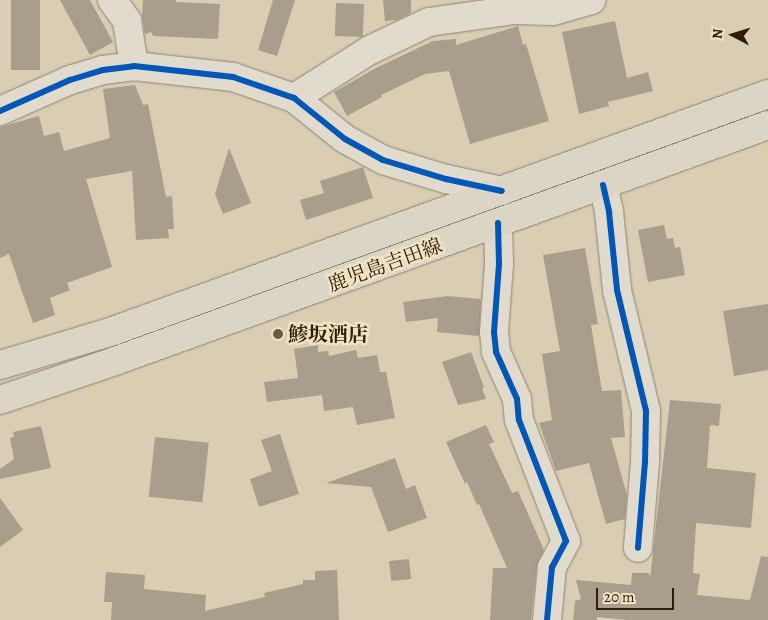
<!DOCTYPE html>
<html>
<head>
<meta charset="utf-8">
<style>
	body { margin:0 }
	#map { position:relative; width:768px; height:620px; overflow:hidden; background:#d9ceb3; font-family:Alegreya,"Noto Serif JP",serif }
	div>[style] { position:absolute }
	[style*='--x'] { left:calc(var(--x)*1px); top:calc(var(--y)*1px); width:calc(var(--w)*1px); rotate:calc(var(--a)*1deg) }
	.building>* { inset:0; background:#a79e8b; transform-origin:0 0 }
	.roads { filter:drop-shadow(0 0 1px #8d8473) drop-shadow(0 0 1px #8d8473) }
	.minor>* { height:28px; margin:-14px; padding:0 14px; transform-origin:14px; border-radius:14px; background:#e1dbcd }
	.major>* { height:28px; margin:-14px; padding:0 14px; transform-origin:14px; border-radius:14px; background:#dbd5c6 }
	.cycleway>* { height:6px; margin:-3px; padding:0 3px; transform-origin:3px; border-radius:3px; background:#0057b8 }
	.dots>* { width:14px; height:14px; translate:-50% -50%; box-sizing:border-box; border:2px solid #f0e3c4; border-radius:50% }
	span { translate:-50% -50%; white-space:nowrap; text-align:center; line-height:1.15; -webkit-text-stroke:5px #f0e3c4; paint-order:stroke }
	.street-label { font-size:20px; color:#301b08 }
	.poi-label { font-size:20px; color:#301b08; font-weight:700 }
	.left { translate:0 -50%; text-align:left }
	.north { position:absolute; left:708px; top:10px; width:50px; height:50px; -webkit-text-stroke:4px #f0e3c4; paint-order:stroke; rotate:275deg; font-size:14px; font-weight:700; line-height:20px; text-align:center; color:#301b08 }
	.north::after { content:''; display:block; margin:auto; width:18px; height:22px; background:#301b08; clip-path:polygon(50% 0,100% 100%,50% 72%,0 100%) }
	.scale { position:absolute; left:596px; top:588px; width:78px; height:22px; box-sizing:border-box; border:2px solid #301b08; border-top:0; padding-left:6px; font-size:15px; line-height:18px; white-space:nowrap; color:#301b08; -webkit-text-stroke:4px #f0e3c4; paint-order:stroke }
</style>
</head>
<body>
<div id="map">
	<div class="building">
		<div style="left:11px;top:0;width:29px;height:70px"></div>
		<div style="clip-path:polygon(60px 0,90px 0,113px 42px,90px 55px)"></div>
		<div style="clip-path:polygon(143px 0,176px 0,176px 2px,220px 4px,218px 39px,153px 36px,151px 32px,145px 34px,142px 17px)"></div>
		<div style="clip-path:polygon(273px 0,295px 0,277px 56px,258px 50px)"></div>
		<div style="clip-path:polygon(383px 0,411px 0,411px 13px,397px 20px,385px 21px)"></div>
		<div style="left:336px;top:3px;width:28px;height:33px;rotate:2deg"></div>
		<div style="clip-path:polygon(615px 21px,627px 78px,648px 72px,653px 91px,608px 102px,609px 106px,579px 114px,562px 32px)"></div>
		<div style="clip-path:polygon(518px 26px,523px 45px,526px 44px,549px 121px,470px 144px,449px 71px,425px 74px,381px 95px,382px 97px,347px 116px,334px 92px,376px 68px,433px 41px,456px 39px,456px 45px)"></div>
		<div style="clip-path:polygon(135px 85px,143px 105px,148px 104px,166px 197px,172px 196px,174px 229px,168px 229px,169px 238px,136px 240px,132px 171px,86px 179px,112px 267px,67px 283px,70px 290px,50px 298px,55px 315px,33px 323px,9px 254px,0 258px,0 127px,39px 116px,44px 136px,59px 132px,64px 151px,110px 138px,103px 89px)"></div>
		<div style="clip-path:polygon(229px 148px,251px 203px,223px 214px,215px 194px)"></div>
		<div style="clip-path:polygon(363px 167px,373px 198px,306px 220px,300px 200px,324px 193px,320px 181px)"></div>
		<div style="clip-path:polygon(664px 225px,667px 239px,673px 238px,675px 248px,680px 247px,685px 275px,648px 282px,638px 230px)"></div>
		<div style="clip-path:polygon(585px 248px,598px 324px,591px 325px,602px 391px,621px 390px,625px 437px,611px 438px,627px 495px,625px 519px,606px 524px,589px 463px,556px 471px,539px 423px,552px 420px,542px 354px,560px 351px,543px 255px)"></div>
		<div style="clip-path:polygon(448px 296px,481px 299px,479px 336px,437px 332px,438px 318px,406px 322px,403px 302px)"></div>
		<div style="clip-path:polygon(768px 304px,768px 370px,734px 376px,723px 311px)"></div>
		<div style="clip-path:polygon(318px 345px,318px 352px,328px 351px,329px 356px,356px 350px,358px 358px,377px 355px,380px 372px,386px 372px,395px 418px,357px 425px,353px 407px,324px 411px,322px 395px,267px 402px,264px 382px,298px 378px,294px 349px)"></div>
		<div style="clip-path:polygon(471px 352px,484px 387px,482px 388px,486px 399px,458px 405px,442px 362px)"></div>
		<div style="clip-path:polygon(670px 400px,721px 404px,719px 426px,710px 425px,707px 468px,756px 473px,751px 528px,696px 523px,693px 573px,700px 574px,697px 595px,750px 600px,761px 556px,768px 557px,768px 620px,627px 620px,597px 617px,597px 620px,573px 620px,575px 601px,581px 599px,576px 580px,631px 585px,632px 573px,649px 573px,650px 579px)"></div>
		<div style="clip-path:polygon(486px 425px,494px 442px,489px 444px,512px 493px,518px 491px,544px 550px,537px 565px,531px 620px,490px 620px,493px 568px,507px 568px,479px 504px,477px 505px,467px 482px,465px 484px,446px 442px)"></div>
		<div style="clip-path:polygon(41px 426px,51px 468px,0 479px,0 469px,14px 459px,10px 438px,14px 437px,13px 432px)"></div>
		<div style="clip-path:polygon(280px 434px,299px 494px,259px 507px,250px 479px,272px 471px,261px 440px)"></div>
		<div style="left:155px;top:437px;width:54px;height:60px;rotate:6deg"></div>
		<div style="clip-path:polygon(395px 458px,406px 489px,415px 485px,427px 518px,388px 532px,371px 487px,326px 483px)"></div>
		<div style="clip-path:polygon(0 498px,23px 530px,0 547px)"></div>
		<div style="left:409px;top:559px;width:20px;height:20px;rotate:84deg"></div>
		<div style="clip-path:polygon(337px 570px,339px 620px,111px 620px,112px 602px,104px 602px,106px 572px,145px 575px,144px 589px,206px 595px,205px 611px,265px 597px,264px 593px,303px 584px,303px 580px,315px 580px,315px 571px)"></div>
	</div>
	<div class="roads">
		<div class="minor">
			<div style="--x:112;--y:0;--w:26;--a:54"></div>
			<div style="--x:127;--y:21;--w:46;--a:81.2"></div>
			<div style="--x:294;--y:98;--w:90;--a:-32.3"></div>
			<div style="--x:370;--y:50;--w:65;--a:-25.4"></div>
			<div style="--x:429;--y:22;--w:85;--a:-8.1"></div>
			<div style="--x:513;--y:10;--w:40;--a:1.4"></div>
			<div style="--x:553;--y:11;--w:40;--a:-16"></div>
			<div style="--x:0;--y:111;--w:77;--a:-23.9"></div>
			<div style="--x:70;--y:80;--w:34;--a:-17"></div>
			<div style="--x:103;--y:70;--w:31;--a:-7"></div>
			<div style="--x:134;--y:66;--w:100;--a:6.3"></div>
			<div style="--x:233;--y:77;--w:65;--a:19"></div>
			<div style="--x:294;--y:98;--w:65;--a:38.8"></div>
			<div style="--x:345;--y:139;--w:43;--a:28.9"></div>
			<div style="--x:383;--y:160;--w:66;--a:16.8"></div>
			<div style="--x:446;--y:179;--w:57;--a:12.1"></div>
			<div style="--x:603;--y:185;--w:28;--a:77"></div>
			<div style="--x:609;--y:212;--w:78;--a:84.1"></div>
			<div style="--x:617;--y:290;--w:124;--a:76.5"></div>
			<div style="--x:646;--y:411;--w:51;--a:91.1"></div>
			<div style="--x:645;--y:462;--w:86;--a:94.7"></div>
			<div style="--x:498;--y:223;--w:41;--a:88.6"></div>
			<div style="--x:499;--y:264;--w:68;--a:94.2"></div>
			<div style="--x:494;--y:332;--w:20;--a:84"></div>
			<div style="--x:496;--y:352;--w:51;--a:65.9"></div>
			<div style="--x:517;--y:399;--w:21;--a:85"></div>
			<div style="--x:519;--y:420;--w:130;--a:68.8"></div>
			<div style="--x:566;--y:541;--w:30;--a:118"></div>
			<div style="--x:552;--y:567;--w:53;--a:95.4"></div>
		</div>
		<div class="major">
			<div style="--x:0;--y:365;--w:118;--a:-16.7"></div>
			<div style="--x:113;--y:331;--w:697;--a:-19.89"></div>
			<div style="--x:0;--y:400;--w:121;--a:-18.7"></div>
			<div style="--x:115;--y:361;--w:694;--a:-19.87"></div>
		</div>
	</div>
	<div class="cycleway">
		<div style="--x:0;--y:111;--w:77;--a:-23.9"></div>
		<div style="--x:70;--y:80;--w:34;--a:-17"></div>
		<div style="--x:103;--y:70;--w:31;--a:-7"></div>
		<div style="--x:134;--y:66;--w:100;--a:6.3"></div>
		<div style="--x:233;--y:77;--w:65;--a:19"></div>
		<div style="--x:294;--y:98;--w:65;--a:38.8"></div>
		<div style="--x:345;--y:139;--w:43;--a:28.9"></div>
		<div style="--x:383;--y:160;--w:66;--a:16.8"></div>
		<div style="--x:446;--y:179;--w:57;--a:12.1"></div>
		<div style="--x:603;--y:185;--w:28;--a:77"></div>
		<div style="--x:609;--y:212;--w:78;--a:84.1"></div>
		<div style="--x:617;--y:290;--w:124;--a:76.5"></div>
		<div style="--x:646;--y:411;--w:51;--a:91.1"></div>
		<div style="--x:645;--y:462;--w:86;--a:94.7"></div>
		<div style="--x:498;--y:223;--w:41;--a:88.6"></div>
		<div style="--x:499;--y:264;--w:68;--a:94.2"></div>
		<div style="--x:494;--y:332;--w:20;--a:84"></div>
		<div style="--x:496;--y:352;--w:51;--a:65.9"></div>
		<div style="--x:517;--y:399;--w:21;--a:85"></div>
		<div style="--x:519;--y:420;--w:130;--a:68.8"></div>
		<div style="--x:566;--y:541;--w:30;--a:118"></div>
		<div style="--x:552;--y:567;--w:53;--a:95.4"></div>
	</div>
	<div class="dots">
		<div style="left:278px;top:334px;background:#6b5a44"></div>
	</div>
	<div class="street-label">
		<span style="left:385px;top:265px;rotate:-20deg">鹿児島吉田線</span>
	</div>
	<div class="poi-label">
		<span class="left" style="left:288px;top:334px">鯵坂酒店</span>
	</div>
	<div class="north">N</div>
	<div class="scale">20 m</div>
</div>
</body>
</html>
